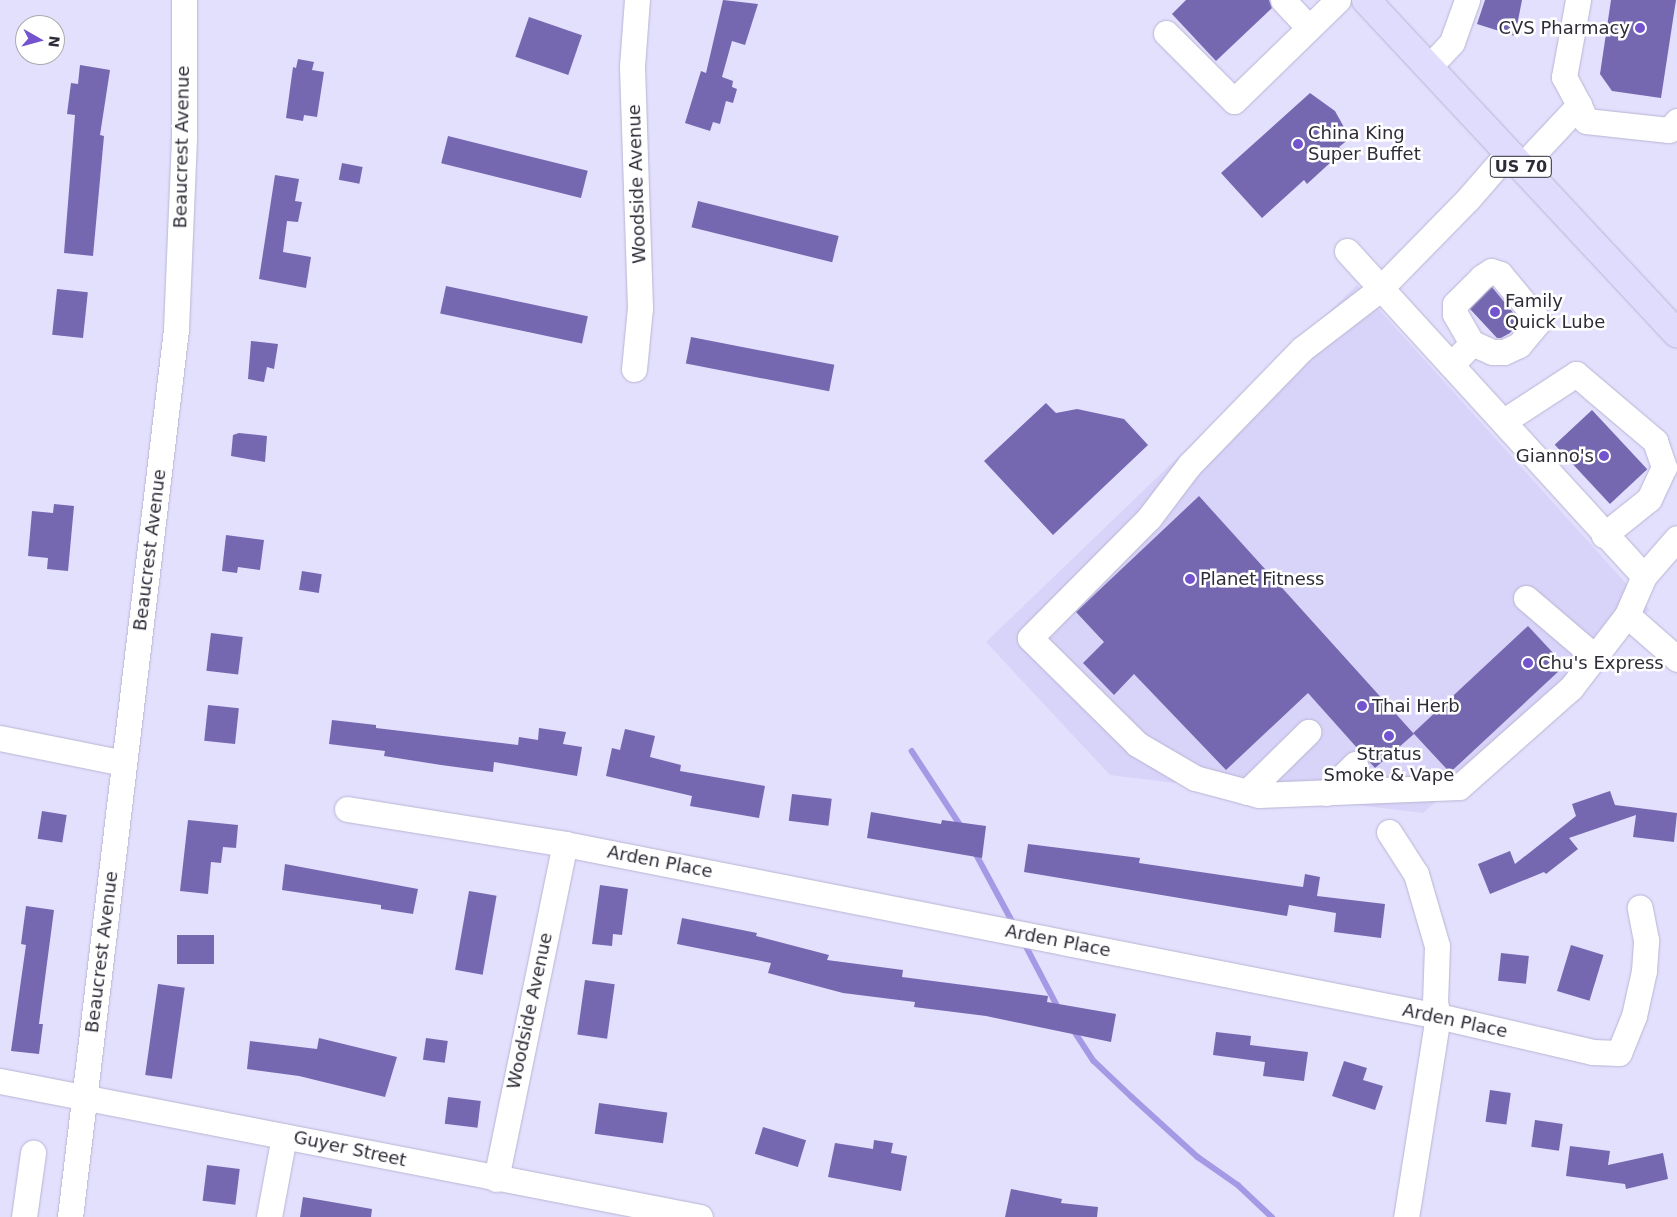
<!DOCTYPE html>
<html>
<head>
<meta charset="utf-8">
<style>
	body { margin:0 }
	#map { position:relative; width:1677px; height:1217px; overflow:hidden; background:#e3e0fe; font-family:"DejaVu Sans",sans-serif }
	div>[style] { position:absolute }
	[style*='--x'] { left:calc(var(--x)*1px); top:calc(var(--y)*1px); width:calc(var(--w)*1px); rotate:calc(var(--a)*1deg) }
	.built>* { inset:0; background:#d8d3f8 }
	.stream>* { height:5.5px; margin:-2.75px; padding:0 2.75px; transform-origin:2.75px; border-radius:2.75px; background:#a599e5 }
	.building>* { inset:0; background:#7568b0; transform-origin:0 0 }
	.roads { filter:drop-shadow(0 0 1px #b8b5d2) drop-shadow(0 0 1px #b8b5d2) }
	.minor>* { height:25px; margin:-12.5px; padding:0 12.5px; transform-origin:12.5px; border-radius:12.5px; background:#fff }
	.major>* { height:28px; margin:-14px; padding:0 14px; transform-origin:14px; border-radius:14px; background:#e0dcfd }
	.dots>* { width:14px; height:14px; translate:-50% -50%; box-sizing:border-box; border:2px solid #fff; border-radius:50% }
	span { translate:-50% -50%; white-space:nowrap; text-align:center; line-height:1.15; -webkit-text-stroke:5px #fff; paint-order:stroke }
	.shield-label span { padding:1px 4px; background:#fff; border:1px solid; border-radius:4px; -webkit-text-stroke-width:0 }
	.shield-label { font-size:16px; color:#2d2c37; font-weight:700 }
	.poi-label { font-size:18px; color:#2d2c37 }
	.right { translate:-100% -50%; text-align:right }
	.left { translate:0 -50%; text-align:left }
	.street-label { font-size:18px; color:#2d2c37 }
	.north { position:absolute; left:15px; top:15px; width:50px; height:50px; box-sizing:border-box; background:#fff; border:1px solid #ababaf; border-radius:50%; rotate:97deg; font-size:14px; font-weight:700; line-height:20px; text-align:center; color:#2d2c37 }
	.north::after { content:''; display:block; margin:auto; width:18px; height:22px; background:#7354ce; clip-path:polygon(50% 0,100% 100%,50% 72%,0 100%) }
</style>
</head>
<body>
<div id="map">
	<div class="built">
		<div style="clip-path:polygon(1357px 285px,1650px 610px,1423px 813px,1110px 775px,986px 642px)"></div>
	</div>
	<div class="stream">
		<div style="--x:912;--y:751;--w:93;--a:56.8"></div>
		<div style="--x:974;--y:850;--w:86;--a:61.7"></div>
		<div style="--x:1024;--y:942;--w:76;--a:62.4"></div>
		<div style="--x:1073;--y:1029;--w:38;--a:57"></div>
		<div style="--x:1094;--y:1061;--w:52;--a:43.5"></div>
		<div style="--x:1132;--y:1097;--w:89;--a:42.3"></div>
		<div style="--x:1198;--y:1157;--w:49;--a:35"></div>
		<div style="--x:1238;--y:1185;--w:47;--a:43.3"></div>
	</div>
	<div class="building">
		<div style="clip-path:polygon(723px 0,758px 4px,745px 45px,732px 41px,722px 77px,733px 81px,732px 87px,737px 89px,733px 103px,726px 101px,720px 124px,713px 122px,710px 131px,685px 123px,701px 71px,706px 73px)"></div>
		<div style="clip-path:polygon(1186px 0,1269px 0,1272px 8px,1216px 61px,1172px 14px)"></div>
		<div style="clip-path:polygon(1485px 0,1522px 0,1515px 36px,1477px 24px)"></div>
		<div style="clip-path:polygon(1611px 0,1676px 0,1661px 98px,1612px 91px,1600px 74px)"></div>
		<div style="left:529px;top:17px;width:56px;height:42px;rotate:19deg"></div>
		<div style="clip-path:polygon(298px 59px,314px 62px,312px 70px,324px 72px,317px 117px,304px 115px,303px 121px,286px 118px,293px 67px,296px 68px)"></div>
		<div style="clip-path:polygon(80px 65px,110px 70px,100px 135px,104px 136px,93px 256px,64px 253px,75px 115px,67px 114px,71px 83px,78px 84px)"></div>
		<div style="clip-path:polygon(1310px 93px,1335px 111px,1350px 138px,1339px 147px,1343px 151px,1307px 184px,1304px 180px,1262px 218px,1221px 173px)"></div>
		<div style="left:448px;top:136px;width:144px;height:28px;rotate:14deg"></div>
		<div style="left:342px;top:163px;width:21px;height:17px;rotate:11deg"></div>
		<div style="clip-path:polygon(275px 175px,299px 179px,295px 201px,302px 202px,298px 222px,287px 221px,283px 252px,311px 257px,306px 288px,259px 279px)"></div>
		<div style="left:698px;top:201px;width:145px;height:27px;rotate:14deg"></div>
		<div style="left:446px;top:286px;width:145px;height:28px;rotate:12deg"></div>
		<div style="clip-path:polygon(1492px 287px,1520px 321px,1510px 333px,1501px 338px,1497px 338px,1470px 309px)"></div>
		<div style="left:57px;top:289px;width:31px;height:46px;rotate:6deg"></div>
		<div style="left:691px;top:337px;width:146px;height:27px;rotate:11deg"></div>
		<div style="clip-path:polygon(251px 341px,278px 344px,274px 369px,267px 367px,264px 382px,248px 379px)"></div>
		<div style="clip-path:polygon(1046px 403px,1056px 413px,1077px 409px,1124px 419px,1148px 445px,1053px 535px,984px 461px)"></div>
		<div style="left:1592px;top:410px;width:81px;height:51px;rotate:47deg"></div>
		<div style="clip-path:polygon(239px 433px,267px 436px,265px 462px,231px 456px,233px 435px)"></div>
		<div style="clip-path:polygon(1199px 496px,1414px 734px,1375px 768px,1308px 693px,1226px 770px,1134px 674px,1114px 695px,1083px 663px,1104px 642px,1076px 612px)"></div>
		<div style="clip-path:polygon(54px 504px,74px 506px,68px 571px,47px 569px,48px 558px,28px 556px,32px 511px,53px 513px)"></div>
		<div style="clip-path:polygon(226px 535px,264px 540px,260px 570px,238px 567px,237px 573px,222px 571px)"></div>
		<div style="left:302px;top:571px;width:20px;height:19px;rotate:9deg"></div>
		<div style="left:1528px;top:626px;width:54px;height:157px;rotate:47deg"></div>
		<div style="left:211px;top:633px;width:32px;height:38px;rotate:7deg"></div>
		<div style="left:208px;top:705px;width:31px;height:36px;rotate:6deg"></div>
		<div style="clip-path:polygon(332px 720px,376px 725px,376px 728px,518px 745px,519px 737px,538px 740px,539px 728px,566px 732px,563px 744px,582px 747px,577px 776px,494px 762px,493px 772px,441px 765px,384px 756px,385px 751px,329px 744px)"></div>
		<div style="clip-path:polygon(625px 729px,655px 736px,650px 757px,681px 765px,680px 771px,765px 786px,759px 818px,690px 806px,692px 796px,606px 776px,612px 748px,620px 750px)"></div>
		<div style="clip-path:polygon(1610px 791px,1615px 805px,1677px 813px,1674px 842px,1633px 837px,1636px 815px,1569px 838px,1578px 849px,1546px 874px,1544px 872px,1490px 894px,1478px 864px,1510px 851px,1515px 864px,1576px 816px,1572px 804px)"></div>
		<div style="left:792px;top:794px;width:40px;height:27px;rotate:7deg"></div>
		<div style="left:42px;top:811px;width:25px;height:28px;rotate:9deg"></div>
		<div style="clip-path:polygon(871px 812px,941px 824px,942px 820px,986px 826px,982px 858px,867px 838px)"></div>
		<div style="clip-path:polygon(188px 820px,238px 825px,236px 848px,223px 847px,221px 863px,211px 862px,208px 894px,180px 891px)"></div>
		<div style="clip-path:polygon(1028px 844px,1140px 858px,1139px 863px,1303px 887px,1305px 874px,1320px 877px,1317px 896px,1385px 904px,1381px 938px,1334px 932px,1336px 913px,1289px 905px,1287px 916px,1024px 872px)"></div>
		<div style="clip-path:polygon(285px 864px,418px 889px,413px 914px,381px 909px,381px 905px,282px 890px)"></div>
		<div style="clip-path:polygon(600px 885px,628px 889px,622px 935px,613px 934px,612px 946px,592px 944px)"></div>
		<div style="left:469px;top:891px;width:28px;height:80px;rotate:10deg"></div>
		<div style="clip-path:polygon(26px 906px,54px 910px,39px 1024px,43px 1024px,39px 1054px,11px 1051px,26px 945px,21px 944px)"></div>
		<div style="clip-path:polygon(682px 918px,757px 933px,756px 936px,829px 955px,827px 960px,903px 970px,902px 977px,1048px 996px,1047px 1002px,1116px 1014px,1111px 1042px,986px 1016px,914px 1007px,915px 1002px,843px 993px,768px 973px,771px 963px,677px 944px)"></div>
		<div style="left:214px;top:935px;width:29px;height:37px;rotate:90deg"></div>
		<div style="left:1571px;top:945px;width:34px;height:48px;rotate:17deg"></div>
		<div style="left:1501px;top:953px;width:28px;height:28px;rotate:6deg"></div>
		<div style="left:585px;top:980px;width:30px;height:55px;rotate:8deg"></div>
		<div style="left:158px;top:984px;width:27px;height:92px;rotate:8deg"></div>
		<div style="clip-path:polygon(1216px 1032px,1251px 1036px,1250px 1045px,1308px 1052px,1304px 1081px,1263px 1076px,1265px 1062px,1213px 1055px)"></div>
		<div style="clip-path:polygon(319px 1038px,397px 1057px,385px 1097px,299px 1076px,247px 1069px,250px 1041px,317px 1049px)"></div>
		<div style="left:426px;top:1038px;width:22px;height:22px;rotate:8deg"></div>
		<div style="clip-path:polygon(1344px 1061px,1367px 1068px,1363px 1080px,1383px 1086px,1375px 1110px,1332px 1096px)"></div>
		<div style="left:1490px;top:1090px;width:21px;height:32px;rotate:8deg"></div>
		<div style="left:448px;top:1097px;width:33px;height:27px;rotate:7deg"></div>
		<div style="left:599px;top:1103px;width:69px;height:31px;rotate:8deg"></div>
		<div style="left:1535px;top:1120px;width:28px;height:27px;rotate:8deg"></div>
		<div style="left:763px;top:1127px;width:45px;height:28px;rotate:17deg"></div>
		<div style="clip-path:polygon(874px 1140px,893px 1143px,891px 1153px,907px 1156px,901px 1191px,828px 1177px,835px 1143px,873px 1149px)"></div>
		<div style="clip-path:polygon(1570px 1146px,1610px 1151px,1608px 1165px,1663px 1153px,1668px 1179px,1626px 1189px,1625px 1184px,1566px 1176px)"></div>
		<div style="left:207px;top:1165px;width:33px;height:36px;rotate:7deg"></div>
		<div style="clip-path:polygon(1011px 1189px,1062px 1199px,1061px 1203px,1098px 1207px,1097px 1217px,1005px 1217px)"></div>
		<div style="clip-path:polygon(303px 1197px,372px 1209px,371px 1217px,300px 1217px)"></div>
	</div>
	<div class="roads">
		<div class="minor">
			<div style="--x:1283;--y:0;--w:37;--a:47"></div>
			<div style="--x:1166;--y:33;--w:96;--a:45"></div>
			<div style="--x:1234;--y:101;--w:145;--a:-44.2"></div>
			<div style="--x:1428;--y:68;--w:35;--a:-47"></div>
			<div style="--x:1452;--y:42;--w:45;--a:-70.3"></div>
			<div style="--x:1579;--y:105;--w:17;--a:66"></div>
			<div style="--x:1586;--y:121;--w:83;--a:6.2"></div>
			<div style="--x:1669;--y:130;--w:12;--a:-48"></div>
			<div style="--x:1508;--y:153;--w:61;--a:131"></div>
			<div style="--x:1468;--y:199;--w:126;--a:134.4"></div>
			<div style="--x:1380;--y:289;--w:98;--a:142.4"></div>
			<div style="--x:1302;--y:349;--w:161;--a:134.2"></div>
			<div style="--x:1190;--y:464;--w:68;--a:127.2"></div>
			<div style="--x:1149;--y:518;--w:169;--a:134.8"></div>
			<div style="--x:1030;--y:638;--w:151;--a:44.7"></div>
			<div style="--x:1137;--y:744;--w:67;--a:30.4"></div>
			<div style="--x:1195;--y:778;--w:66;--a:14.9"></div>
			<div style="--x:1259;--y:795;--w:200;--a:-2.3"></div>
			<div style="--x:1459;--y:787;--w:149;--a:-41.5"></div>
			<div style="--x:1571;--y:688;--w:92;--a:-52.5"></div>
			<div style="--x:1627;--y:615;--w:43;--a:-66.4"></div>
			<div style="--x:1521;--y:167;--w:85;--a:-46.9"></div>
			<div style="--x:1579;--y:105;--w:32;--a:-118"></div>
			<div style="--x:1564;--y:77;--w:78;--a:-79.7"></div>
			<div style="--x:1347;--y:251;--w:440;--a:47.6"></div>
			<div style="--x:1644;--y:576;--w:50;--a:-49"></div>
			<div style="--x:1451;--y:365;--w:30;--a:-46"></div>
			<div style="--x:1472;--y:343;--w:22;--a:24"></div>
			<div style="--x:1492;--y:352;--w:12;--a:0"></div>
			<div style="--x:1504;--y:352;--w:17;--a:-25"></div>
			<div style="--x:1519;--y:345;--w:31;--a:-50"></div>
			<div style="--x:1539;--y:321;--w:61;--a:-129.7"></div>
			<div style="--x:1500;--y:274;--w:9;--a:-162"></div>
			<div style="--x:1491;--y:271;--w:11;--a:146"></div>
			<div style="--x:1482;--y:277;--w:38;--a:135"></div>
			<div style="--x:1455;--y:304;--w:10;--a:90"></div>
			<div style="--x:1455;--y:314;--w:34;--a:60"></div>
			<div style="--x:634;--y:369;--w:61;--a:-84.4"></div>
			<div style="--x:640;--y:308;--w:242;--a:-91.9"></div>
			<div style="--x:632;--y:66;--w:66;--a:-85.7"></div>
			<div style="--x:1504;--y:421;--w:86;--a:-33.1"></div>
			<div style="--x:1576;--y:374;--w:104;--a:40.3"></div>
			<div style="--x:1655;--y:441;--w:28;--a:71"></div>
			<div style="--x:1664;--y:467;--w:35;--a:115"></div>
			<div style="--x:1649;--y:499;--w:58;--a:141.3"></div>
			<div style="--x:1526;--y:598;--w:89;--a:40.5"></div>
			<div style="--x:1627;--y:615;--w:67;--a:41.3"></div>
			<div style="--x:0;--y:738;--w:126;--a:11.4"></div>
			<div style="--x:1247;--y:792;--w:86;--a:-44.5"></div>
			<div style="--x:1326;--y:793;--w:41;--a:-45"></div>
			<div style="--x:347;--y:809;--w:221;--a:9.1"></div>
			<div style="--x:565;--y:844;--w:890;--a:11.15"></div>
			<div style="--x:1438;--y:1016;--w:159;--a:13.1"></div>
			<div style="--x:1593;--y:1052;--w:26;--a:2"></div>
			<div style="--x:1619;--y:1053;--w:40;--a:-68"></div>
			<div style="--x:1634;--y:1016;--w:46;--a:-77.5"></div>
			<div style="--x:1644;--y:971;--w:31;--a:-86"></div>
			<div style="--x:1646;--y:940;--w:33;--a:-101"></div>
			<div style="--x:1389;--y:832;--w:50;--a:57.3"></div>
			<div style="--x:1416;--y:874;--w:75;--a:73.7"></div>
			<div style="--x:1437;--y:946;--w:56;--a:92"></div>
			<div style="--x:1435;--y:1002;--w:14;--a:78"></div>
			<div style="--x:1438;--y:1016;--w:204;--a:99"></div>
			<div style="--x:0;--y:1081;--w:713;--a:10.99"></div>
			<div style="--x:496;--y:1179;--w:342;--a:-78.4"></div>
			<div style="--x:24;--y:1217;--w:65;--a:-82"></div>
			<div style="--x:70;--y:1217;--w:894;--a:-83.19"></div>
			<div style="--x:176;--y:329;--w:193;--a:-87.6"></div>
			<div style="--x:184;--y:136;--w:136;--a:-90"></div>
			<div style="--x:269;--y:1217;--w:82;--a:-79.5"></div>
		</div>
		<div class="major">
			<div style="--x:1366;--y:0;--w:456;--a:47"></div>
		</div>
	</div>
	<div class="dots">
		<div style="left:1640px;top:28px;background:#7354ce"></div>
		<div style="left:1298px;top:144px;background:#7354ce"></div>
		<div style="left:1495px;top:312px;background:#7354ce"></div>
		<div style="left:1604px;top:456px;background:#7354ce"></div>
		<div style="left:1190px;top:579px;background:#7354ce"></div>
		<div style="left:1528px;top:663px;background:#7354ce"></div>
		<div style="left:1362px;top:706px;background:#7354ce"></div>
		<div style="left:1389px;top:736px;background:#7354ce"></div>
	</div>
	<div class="shield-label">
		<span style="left:1521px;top:167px">US 70</span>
	</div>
	<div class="poi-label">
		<span class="right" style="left:1630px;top:28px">CVS Pharmacy</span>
		<span class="left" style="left:1308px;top:144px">China King<br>Super Buffet</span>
		<span class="left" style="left:1505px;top:312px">Family<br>Quick Lube</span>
		<span class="right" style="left:1594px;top:456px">Gianno's</span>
		<span class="left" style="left:1200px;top:579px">Planet Fitness</span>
		<span class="left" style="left:1538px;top:663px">Chu's Express</span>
		<span class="left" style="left:1372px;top:706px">Thai Herb</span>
		<span style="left:1389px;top:765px">Stratus<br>Smoke &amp; Vape</span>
	</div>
	<div class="street-label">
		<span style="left:182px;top:147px;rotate:-89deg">Beaucrest Avenue</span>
		<span style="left:637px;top:184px;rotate:-92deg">Woodside Avenue</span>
		<span style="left:150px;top:550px;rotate:-83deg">Beaucrest Avenue</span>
		<span style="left:660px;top:862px;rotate:11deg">Arden Place</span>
		<span style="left:1058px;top:941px;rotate:11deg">Arden Place</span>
		<span style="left:102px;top:952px;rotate:-83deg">Beaucrest Avenue</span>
		<span style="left:530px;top:1011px;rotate:-78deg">Woodside Avenue</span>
		<span style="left:1455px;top:1021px;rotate:12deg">Arden Place</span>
		<span style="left:350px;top:1149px;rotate:12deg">Guyer Street</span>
	</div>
	<div class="north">N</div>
</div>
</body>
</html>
